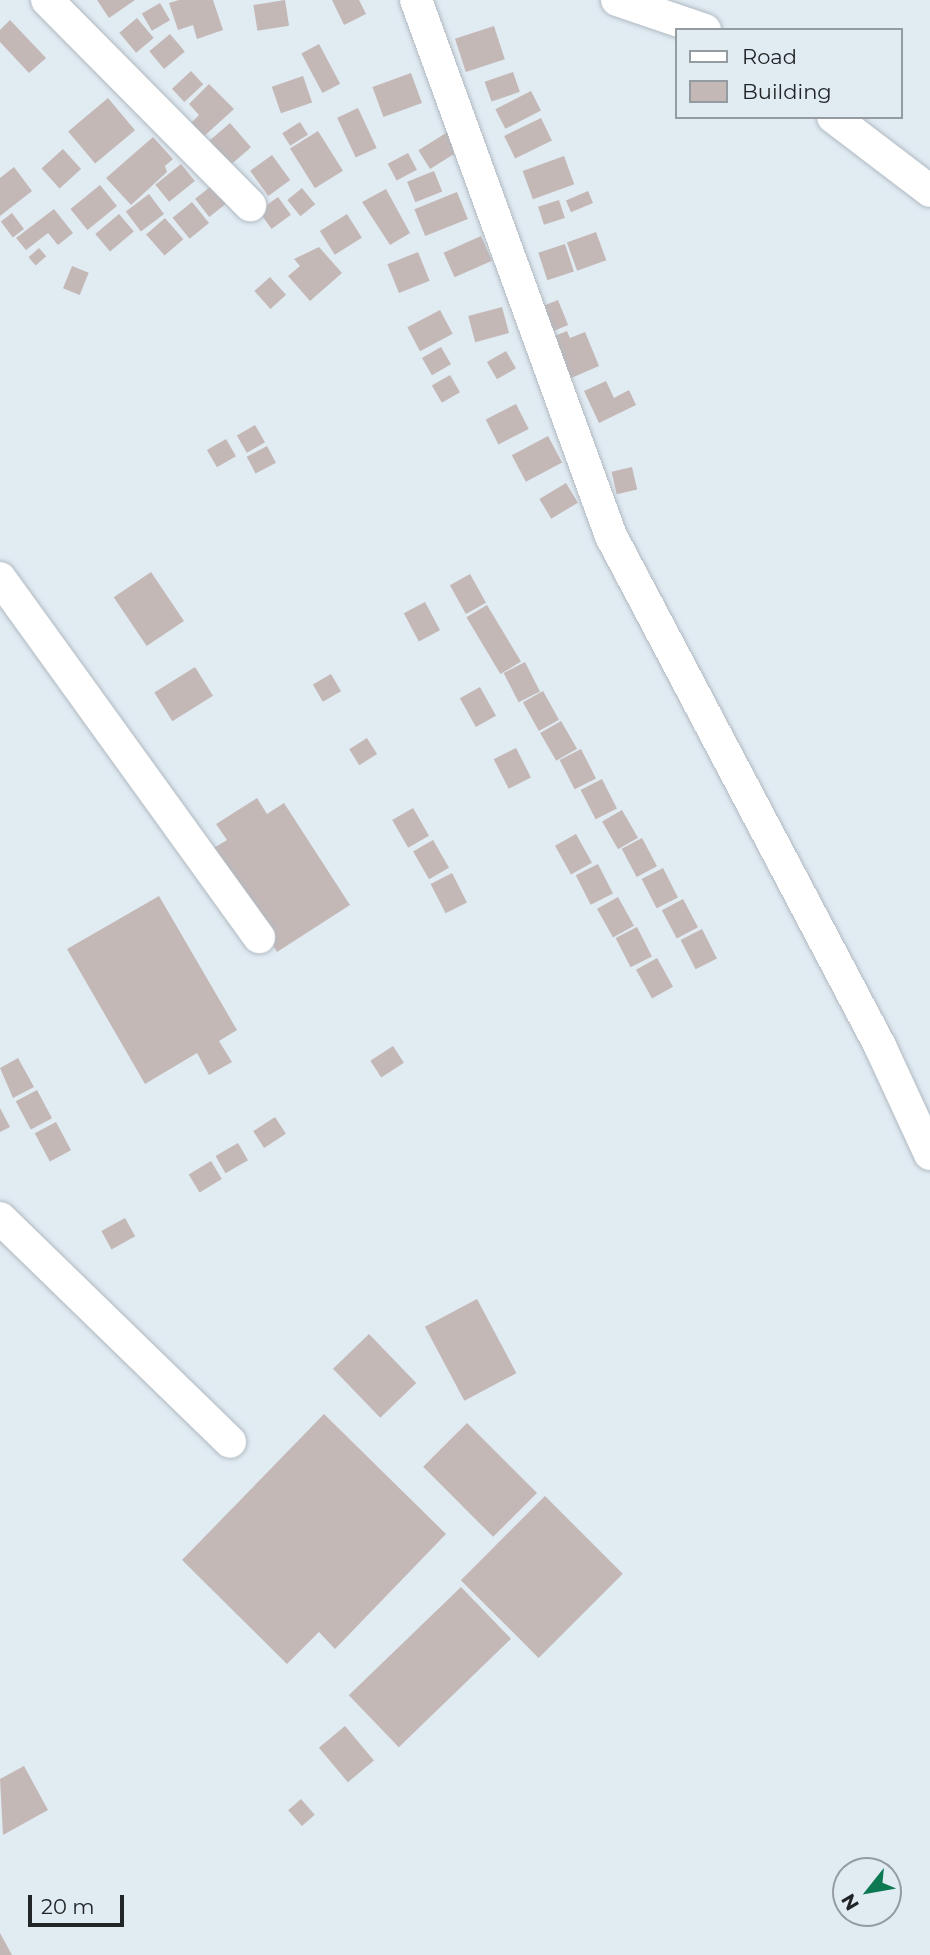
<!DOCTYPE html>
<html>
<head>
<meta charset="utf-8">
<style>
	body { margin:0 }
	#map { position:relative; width:930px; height:1955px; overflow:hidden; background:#e1ebf2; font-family:Montserrat,sans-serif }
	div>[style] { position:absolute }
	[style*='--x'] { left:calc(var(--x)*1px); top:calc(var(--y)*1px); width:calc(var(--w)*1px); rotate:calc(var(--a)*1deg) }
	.building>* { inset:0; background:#c4b8b7; transform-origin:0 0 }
	.roads { filter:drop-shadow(0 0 2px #b0b9c1) drop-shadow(0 0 2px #b0b9c1) }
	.minor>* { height:32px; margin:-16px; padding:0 16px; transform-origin:16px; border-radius:16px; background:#fff }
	span { translate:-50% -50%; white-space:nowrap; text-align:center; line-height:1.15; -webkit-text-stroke:6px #e1ebf2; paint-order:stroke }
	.legend { position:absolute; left:675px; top:28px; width:228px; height:91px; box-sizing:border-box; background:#e1ebf2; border:2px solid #949ca1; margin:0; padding:9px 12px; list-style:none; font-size:21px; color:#212527 }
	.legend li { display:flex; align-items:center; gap:14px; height:35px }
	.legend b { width:35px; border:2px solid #949ca1 }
	.north { position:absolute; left:832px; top:1857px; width:70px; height:70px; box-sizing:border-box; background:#e1ebf2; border:2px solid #949ca1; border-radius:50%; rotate:239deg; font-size:19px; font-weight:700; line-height:28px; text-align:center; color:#212527 }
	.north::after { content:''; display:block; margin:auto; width:24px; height:32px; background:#0c7953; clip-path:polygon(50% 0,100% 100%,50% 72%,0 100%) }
	.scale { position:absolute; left:28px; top:1895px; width:96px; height:32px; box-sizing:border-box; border:4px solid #212527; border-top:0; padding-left:9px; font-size:21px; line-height:24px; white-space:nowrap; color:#212527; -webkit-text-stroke:5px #e1ebf2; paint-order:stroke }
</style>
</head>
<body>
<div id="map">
	<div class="building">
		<div style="clip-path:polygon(97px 0,135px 0,109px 18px)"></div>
		<div style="clip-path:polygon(179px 0,213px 0,223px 30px,197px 39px,193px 25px,178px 30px,169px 3px)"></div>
		<div style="left:285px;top:0;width:26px;height:32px;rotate:81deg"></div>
		<div style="clip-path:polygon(332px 0,359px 0,366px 14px,344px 25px)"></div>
		<div style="left:160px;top:3px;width:20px;height:21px;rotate:60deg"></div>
		<div style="left:137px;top:18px;width:26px;height:23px;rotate:50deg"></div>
		<div style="clip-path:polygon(10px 20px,46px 58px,29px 73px,0 42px,0 30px)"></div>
		<div style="left:494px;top:26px;width:35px;height:41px;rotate:72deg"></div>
		<div style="left:170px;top:34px;width:23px;height:27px;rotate:50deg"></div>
		<div style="left:319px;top:44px;width:45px;height:20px;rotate:62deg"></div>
		<div style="left:191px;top:71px;width:18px;height:26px;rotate:47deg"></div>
		<div style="left:513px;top:72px;width:21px;height:30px;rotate:71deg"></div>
		<div style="left:411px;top:73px;width:32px;height:41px;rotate:70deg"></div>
		<div style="left:303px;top:76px;width:28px;height:33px;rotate:71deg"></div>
		<div style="clip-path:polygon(209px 84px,234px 109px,201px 139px,188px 126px,199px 115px,189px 104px)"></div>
		<div style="left:531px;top:91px;width:22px;height:40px;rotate:63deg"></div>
		<div style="left:108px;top:98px;width:42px;height:52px;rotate:50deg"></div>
		<div style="left:358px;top:108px;width:44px;height:23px;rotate:65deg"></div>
		<div style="left:541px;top:118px;width:25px;height:41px;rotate:64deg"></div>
		<div style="left:300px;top:122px;width:15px;height:21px;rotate:58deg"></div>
		<div style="left:230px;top:123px;width:32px;height:28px;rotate:49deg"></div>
		<div style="left:454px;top:128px;width:22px;height:42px;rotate:58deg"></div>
		<div style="left:318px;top:131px;width:47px;height:33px;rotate:58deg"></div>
		<div style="clip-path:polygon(153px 137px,173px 159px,165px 166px,167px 172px,131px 205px,106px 178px)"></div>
		<div style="left:63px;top:149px;width:27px;height:29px;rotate:48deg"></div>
		<div style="left:408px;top:153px;width:19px;height:23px;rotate:62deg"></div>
		<div style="left:272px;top:155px;width:31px;height:27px;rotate:54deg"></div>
		<div style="left:564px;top:156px;width:30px;height:44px;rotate:70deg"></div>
		<div style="left:181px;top:164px;width:22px;height:33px;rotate:51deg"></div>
		<div style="clip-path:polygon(14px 167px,32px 191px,0 216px,0 178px)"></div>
		<div style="left:434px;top:171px;width:22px;height:29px;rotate:68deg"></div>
		<div style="left:214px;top:184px;width:23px;height:24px;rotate:52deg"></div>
		<div style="left:100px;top:185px;width:27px;height:38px;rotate:51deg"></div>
		<div style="left:302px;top:188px;width:21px;height:19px;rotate:51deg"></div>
		<div style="clip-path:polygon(386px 189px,410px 233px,390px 245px,362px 202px)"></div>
		<div style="left:588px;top:191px;width:13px;height:24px;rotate:67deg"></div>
		<div style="left:457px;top:192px;width:29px;height:46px;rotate:68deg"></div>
		<div style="left:149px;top:194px;width:25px;height:29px;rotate:53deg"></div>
		<div style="left:278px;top:197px;width:22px;height:24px;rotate:54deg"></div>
		<div style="left:559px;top:200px;width:19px;height:22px;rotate:72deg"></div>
		<div style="left:192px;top:202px;width:27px;height:25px;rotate:51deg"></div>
		<div style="clip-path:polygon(54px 209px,73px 233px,58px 245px,48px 233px,26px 250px,16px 238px)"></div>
		<div style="left:12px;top:213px;width:20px;height:14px;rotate:53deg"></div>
		<div style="left:119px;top:214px;width:23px;height:31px;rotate:50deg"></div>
		<div style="left:347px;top:214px;width:28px;height:32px;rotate:58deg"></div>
		<div style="left:165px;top:218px;width:28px;height:25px;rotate:49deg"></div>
		<div style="left:596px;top:232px;width:30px;height:31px;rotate:70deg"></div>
		<div style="left:481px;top:236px;width:27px;height:41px;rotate:66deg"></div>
		<div style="left:565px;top:244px;width:29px;height:28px;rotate:72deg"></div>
		<div style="clip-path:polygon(319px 247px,342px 273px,310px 301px,288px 276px,300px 266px,294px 259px)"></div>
		<div style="left:39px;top:248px;width:11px;height:14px;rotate:49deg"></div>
		<div style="left:418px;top:252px;width:31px;height:33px;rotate:68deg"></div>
		<div style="left:72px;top:266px;width:18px;height:24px;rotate:22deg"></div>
		<div style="left:270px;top:277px;width:24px;height:21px;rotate:48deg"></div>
		<div style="left:558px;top:300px;width:27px;height:17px;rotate:68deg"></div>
		<div style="left:502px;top:307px;width:27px;height:35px;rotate:75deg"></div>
		<div style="left:440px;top:310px;width:27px;height:37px;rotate:62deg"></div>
		<div style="clip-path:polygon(567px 331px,570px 338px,585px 332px,599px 366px,569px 379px,552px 337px)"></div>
		<div style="left:441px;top:347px;width:20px;height:22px;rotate:60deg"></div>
		<div style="left:506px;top:351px;width:20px;height:22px;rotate:60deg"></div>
		<div style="left:450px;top:375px;width:20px;height:21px;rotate:60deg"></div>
		<div style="clip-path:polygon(606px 381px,614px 398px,629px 390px,636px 405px,599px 423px,584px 391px)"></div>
		<div style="left:516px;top:404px;width:28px;height:34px;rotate:63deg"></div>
		<div style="left:255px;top:425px;width:20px;height:21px;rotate:60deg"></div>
		<div style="left:548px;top:436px;width:30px;height:41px;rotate:62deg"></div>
		<div style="left:226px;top:439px;width:20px;height:22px;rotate:60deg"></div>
		<div style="left:267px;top:446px;width:19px;height:23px;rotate:62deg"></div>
		<div style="left:632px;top:467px;width:23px;height:21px;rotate:77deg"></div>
		<div style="left:566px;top:483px;width:23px;height:31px;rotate:59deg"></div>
		<div style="left:151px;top:572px;width:59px;height:45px;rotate:56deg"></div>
		<div style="left:470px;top:574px;width:33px;height:23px;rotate:61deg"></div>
		<div style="left:425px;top:602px;width:32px;height:24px;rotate:62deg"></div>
		<div style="left:487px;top:605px;width:66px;height:24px;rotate:59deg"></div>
		<div style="left:525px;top:662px;width:33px;height:24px;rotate:63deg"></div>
		<div style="left:195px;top:667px;width:34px;height:48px;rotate:58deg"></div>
		<div style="left:331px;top:674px;width:20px;height:21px;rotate:60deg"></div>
		<div style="left:480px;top:687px;width:33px;height:23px;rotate:61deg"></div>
		<div style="left:543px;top:691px;width:33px;height:23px;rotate:61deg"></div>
		<div style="left:561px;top:721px;width:32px;height:24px;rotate:60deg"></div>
		<div style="left:367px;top:738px;width:19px;height:21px;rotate:58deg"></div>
		<div style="left:516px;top:748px;width:33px;height:25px;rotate:63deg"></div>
		<div style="left:581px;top:749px;width:33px;height:24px;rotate:63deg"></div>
		<div style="left:602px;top:779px;width:33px;height:24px;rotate:63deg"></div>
		<div style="clip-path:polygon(257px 798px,267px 814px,284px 803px,350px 905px,277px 952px,212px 849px,227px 840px,216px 824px)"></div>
		<div style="left:413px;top:808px;width:32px;height:24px;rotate:60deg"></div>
		<div style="left:622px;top:810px;width:32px;height:23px;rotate:60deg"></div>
		<div style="left:576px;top:834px;width:33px;height:24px;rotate:61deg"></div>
		<div style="left:642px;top:838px;width:32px;height:23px;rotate:62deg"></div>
		<div style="left:433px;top:840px;width:32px;height:23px;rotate:60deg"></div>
		<div style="left:598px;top:864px;width:33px;height:25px;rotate:63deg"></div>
		<div style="left:663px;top:868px;width:33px;height:24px;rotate:63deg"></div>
		<div style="left:452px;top:873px;width:33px;height:24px;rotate:63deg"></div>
		<div style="clip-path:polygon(159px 896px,237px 1030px,219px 1041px,232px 1062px,209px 1075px,197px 1053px,145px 1084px,67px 949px)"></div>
		<div style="left:618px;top:897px;width:33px;height:24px;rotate:61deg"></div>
		<div style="left:683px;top:899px;width:32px;height:24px;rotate:62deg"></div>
		<div style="left:637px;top:927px;width:33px;height:24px;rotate:63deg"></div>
		<div style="left:702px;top:929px;width:33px;height:24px;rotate:63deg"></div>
		<div style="left:657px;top:958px;width:33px;height:24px;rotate:61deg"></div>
		<div style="left:393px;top:1046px;width:20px;height:27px;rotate:57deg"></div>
		<div style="clip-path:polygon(18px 1058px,34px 1087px,13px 1098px,0 1068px)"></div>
		<div style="left:37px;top:1090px;width:32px;height:24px;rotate:62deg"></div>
		<div style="clip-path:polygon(0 1108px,10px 1127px,0 1132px)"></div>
		<div style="left:275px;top:1117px;width:20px;height:26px;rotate:57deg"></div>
		<div style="left:56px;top:1122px;width:32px;height:24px;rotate:62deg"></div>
		<div style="left:238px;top:1143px;width:20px;height:26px;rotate:60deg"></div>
		<div style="left:211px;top:1161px;width:21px;height:26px;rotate:59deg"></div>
		<div style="left:125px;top:1218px;width:21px;height:27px;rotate:61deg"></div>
		<div style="left:477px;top:1299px;width:84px;height:59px;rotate:62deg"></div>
		<div style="left:369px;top:1334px;width:68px;height:50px;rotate:46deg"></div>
		<div style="clip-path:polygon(324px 1414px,446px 1534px,335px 1649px,319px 1632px,287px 1664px,182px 1560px)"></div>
		<div style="left:467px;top:1423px;width:99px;height:62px;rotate:45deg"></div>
		<div style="left:545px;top:1496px;width:110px;height:119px;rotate:45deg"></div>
		<div style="left:461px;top:1587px;width:72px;height:156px;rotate:46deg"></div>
		<div style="left:345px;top:1726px;width:45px;height:34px;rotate:50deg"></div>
		<div style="clip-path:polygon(24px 1766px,48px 1810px,3px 1835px,0 1779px)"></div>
		<div style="left:301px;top:1799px;width:21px;height:17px;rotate:49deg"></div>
		<div style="clip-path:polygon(0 1933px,12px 1955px,0 1955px)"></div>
	</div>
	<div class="roads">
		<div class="minor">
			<div style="--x:47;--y:0;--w:289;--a:45.3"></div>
			<div style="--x:416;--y:0;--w:570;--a:70.01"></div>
			<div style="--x:611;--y:536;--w:577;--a:62.19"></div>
			<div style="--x:880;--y:1046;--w:119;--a:65.2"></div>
			<div style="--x:617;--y:0;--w:93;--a:18.8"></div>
			<div style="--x:833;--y:117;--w:122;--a:37.3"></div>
			<div style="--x:0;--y:578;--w:443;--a:54.2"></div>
			<div style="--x:0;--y:1218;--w:321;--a:44.2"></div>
		</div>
	</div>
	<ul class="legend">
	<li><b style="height:9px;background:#fff"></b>Road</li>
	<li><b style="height:19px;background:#c4b8b7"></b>Building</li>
	</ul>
	<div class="north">N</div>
	<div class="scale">20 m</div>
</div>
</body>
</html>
